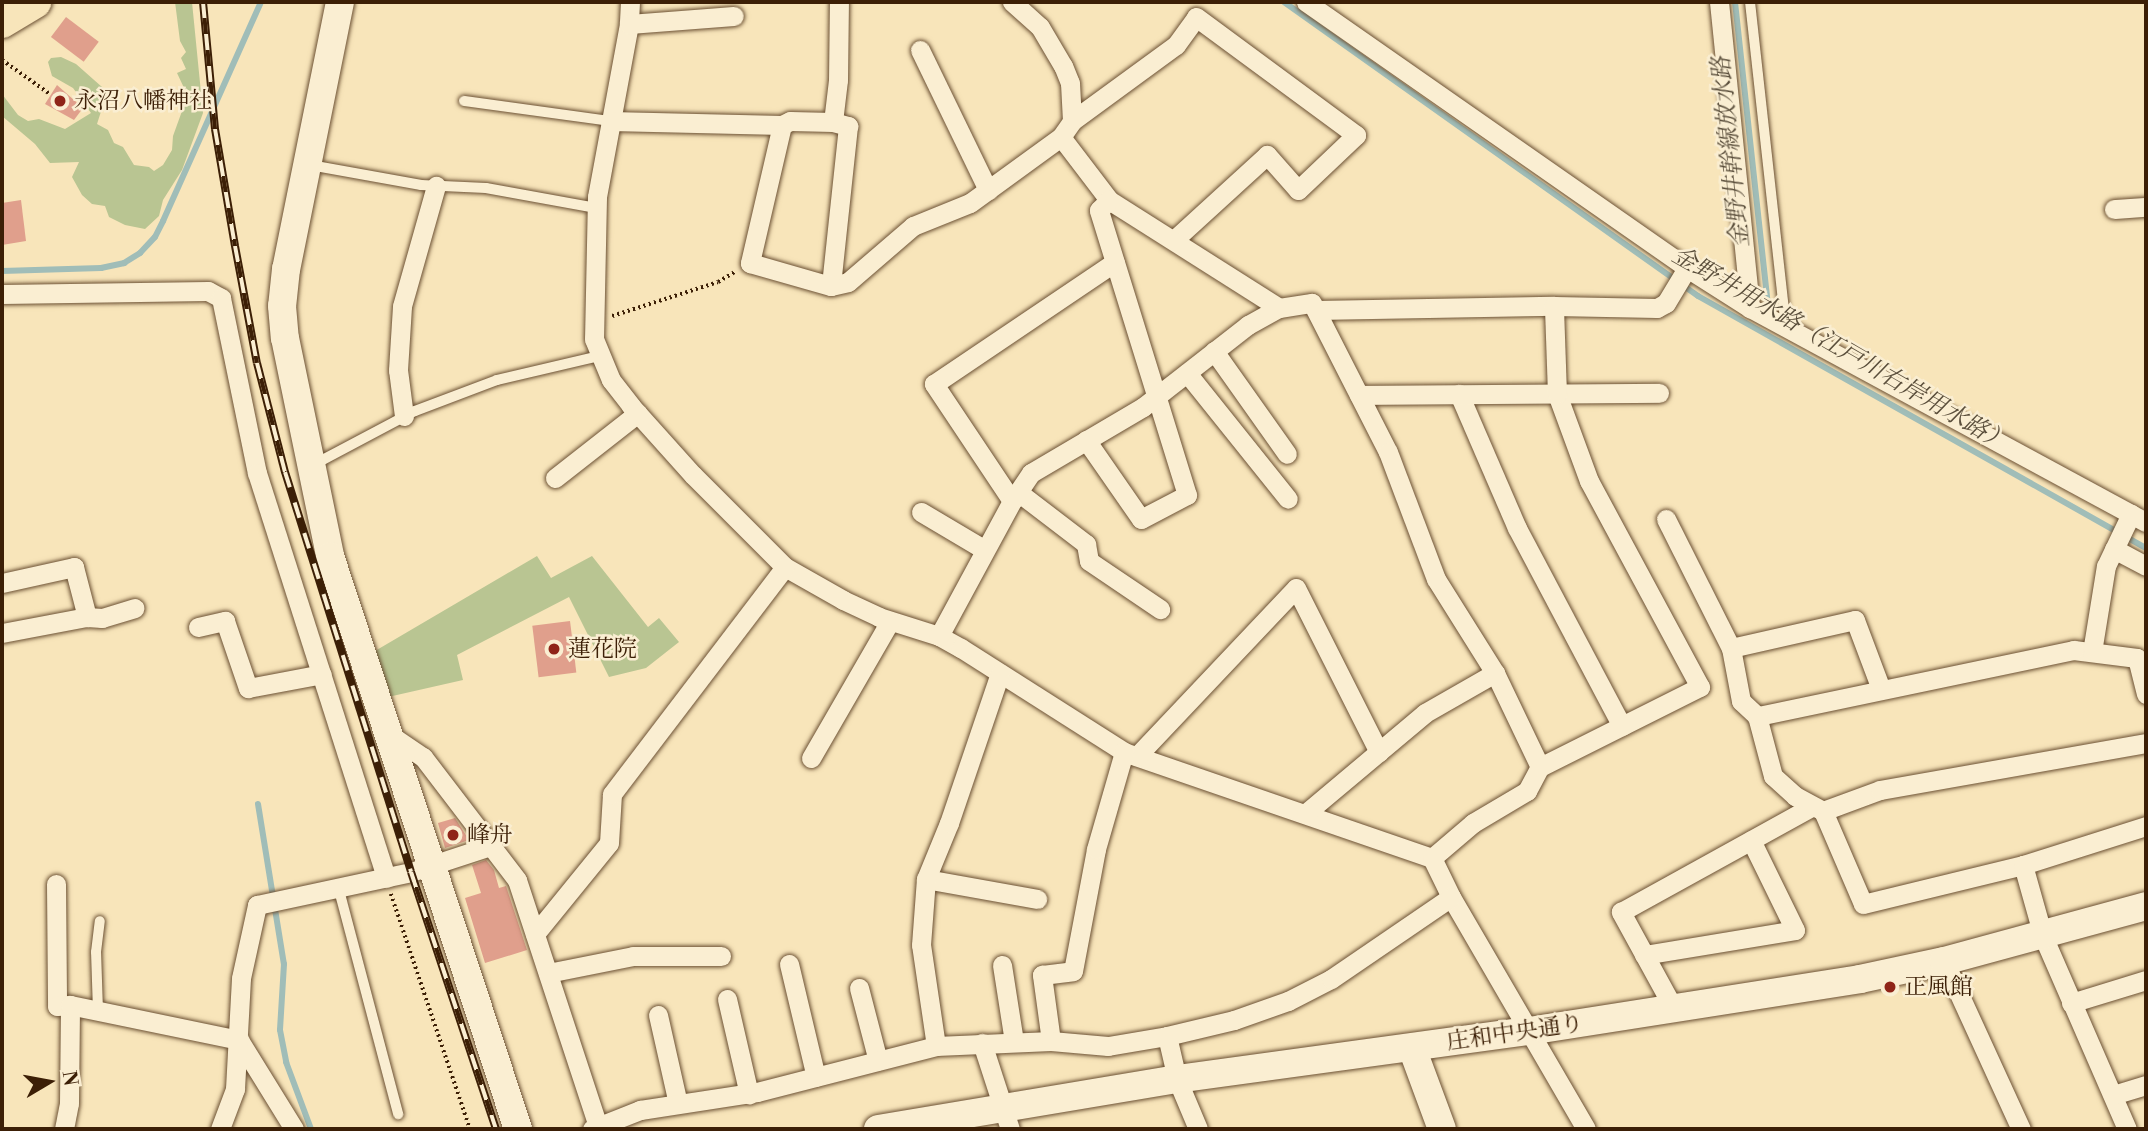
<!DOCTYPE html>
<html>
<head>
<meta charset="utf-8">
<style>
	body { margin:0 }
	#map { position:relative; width:2148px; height:1131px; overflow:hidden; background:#f8e5ba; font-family:"Libre Bodoni","Noto Serif JP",serif }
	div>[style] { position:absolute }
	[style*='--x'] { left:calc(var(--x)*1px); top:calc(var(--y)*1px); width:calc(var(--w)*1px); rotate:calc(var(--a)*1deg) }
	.green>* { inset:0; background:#b9c592 }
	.stream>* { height:6px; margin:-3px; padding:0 3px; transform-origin:3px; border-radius:3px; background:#a0bdb8 }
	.building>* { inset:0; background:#e09f8c; transform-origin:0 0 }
	.path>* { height:3.5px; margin-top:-1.75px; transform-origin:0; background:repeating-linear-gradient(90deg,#3c1f06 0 2px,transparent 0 5.5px) }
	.roads { filter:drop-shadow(0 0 2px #6b5033) drop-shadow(0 0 2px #6b5033) }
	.lane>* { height:10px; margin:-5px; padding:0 5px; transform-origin:5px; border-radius:5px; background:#faeed2 }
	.street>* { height:19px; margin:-9.5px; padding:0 9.5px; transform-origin:9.5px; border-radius:9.5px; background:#faeed2 }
	.secondary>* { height:28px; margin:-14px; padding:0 14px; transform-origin:14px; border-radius:14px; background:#faeed2 }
	.primary>* { height:32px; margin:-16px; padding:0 16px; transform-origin:16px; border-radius:16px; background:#f8e5ba }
	.rail>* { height:8px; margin-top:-4px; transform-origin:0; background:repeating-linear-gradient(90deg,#faeed2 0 16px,#3c1f06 0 32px); box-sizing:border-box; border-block:2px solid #3c1f06 }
	.dots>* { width:19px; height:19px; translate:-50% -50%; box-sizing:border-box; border:4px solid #faeed2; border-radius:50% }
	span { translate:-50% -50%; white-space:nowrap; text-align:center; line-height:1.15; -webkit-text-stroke:5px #faeed2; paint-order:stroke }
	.poi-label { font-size:23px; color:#3c1f06 }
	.left { translate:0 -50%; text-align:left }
	.street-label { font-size:23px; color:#3c1f06 }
	.water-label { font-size:24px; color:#5a4e3b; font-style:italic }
	.frame { position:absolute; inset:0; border:4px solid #3c1f06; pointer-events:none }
	.north { position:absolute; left:14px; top:1047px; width:70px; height:70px; -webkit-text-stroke:5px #faeed2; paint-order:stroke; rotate:80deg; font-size:19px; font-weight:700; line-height:28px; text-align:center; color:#3c1f06 }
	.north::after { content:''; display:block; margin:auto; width:24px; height:32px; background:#3c1f06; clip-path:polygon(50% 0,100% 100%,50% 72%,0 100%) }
</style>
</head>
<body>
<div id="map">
	<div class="green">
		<div style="clip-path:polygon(175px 2px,192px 2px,203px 113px,182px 170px,163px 200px,159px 216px,145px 229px,125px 225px,109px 217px,105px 206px,92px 204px,82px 195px,72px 177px,79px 162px,50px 163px,35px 144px,2px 116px,2px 94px,18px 115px,28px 121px,39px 119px,65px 129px,91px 113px,73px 88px,52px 76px,48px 62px,51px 58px,61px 57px,76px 64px,102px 87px,105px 99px,97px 124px,108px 130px,114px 143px,123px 147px,134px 165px,149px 167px,154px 171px,163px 165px,172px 150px,173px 136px,186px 100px,185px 90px,177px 73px,186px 69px,181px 58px,186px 52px,180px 41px)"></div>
		<div style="clip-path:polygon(537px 556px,551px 578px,592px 556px,648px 627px,659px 618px,679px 642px,646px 668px,609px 677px,569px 597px,457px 655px,463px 680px,388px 697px,375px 651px)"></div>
	</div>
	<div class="stream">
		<div style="--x:1284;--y:2;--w:508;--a:35.38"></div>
		<div style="--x:1698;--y:296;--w:514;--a:29.36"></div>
		<div style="--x:1735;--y:2;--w:314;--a:83.8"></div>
		<div style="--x:2;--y:271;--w:99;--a:-1.7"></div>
		<div style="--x:101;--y:268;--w:24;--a:-12"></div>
		<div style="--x:124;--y:263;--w:19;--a:-32"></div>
		<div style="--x:140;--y:253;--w:22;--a:-47"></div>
		<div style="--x:155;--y:237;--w:18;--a:-63"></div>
		<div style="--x:163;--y:221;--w:240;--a:-65.9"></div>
		<div style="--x:258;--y:804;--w:162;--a:80.8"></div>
		<div style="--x:284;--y:964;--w:66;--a:93.5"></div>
		<div style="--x:280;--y:1030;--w:33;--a:79"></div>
		<div style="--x:286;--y:1062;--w:72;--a:69.5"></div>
	</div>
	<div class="building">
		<div style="left:66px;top:17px;width:41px;height:25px;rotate:37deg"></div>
		<div style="clip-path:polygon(57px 85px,83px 108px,74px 120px,45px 104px)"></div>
		<div style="clip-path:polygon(21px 200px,26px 241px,2px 245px,2px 203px)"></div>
		<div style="left:570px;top:621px;width:52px;height:38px;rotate:83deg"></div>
		<div style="clip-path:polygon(455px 818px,469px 840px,445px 848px,438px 823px)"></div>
		<div style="clip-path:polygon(486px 860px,494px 870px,499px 888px,506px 886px,527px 950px,485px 963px,465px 898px,481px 893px,472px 865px)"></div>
	</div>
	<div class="path">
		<div style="--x:2;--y:60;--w:59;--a:35.3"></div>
		<div style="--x:612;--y:316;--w:111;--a:-17.8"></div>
		<div style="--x:718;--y:282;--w:21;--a:-31"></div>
		<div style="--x:391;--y:894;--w:248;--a:71.4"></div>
	</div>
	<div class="roads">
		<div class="lane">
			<div style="--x:1750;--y:2;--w:327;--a:83.7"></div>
			<div style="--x:464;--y:101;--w:147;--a:7.8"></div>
			<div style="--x:310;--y:165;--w:113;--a:10.2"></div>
			<div style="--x:421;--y:185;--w:65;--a:2.6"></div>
			<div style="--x:486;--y:188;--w:112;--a:10.3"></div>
			<div style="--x:313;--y:465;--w:115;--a:-27.9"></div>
			<div style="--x:415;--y:411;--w:88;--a:-20.7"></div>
			<div style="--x:497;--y:380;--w:105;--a:-13.2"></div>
			<div style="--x:339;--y:890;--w:232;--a:75.2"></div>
			<div style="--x:98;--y:1011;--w:59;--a:-91.9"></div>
			<div style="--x:96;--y:952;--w:31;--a:-83"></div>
		</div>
		<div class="street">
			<div style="--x:630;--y:2;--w:22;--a:93"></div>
			<div style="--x:629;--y:24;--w:176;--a:100.5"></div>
			<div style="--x:597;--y:197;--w:142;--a:91.2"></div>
			<div style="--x:594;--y:339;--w:44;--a:67.5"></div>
			<div style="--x:611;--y:380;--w:33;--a:52"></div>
			<div style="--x:631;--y:406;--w:93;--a:48.1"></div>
			<div style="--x:693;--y:475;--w:130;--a:45"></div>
			<div style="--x:785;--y:567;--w:67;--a:29.6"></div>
			<div style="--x:843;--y:600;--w:40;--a:25"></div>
			<div style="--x:879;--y:617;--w:63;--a:17.6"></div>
			<div style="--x:939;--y:636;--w:25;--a:29"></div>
			<div style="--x:961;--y:648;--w:193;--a:32.5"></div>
			<div style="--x:1124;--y:752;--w:326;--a:19"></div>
			<div style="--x:1432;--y:858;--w:43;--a:64"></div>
			<div style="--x:1451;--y:897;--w:268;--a:59.8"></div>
			<div style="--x:1306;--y:2;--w:465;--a:34.9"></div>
			<div style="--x:1687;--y:268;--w:75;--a:32.4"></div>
			<div style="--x:1750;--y:308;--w:450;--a:28.4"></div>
			<div style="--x:1719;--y:2;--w:308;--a:84.2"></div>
			<div style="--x:629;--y:24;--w:105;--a:-4.4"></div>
			<div style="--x:920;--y:50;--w:156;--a:64.1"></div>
			<div style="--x:610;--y:121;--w:172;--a:1.3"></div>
			<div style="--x:782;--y:125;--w:9;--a:-27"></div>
			<div style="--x:790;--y:121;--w:43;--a:1.3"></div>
			<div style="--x:833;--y:122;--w:16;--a:15"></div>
			<div style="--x:848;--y:126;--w:161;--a:96.1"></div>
			<div style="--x:1072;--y:121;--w:129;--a:-36.2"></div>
			<div style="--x:1176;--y:45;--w:34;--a:-54"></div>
			<div style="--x:1196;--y:17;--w:199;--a:36.4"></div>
			<div style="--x:1356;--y:135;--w:80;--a:136.5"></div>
			<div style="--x:1298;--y:190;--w:47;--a:-131.5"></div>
			<div style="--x:1267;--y:155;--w:125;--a:137.6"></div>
			<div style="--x:833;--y:122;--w:42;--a:-83.2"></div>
			<div style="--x:838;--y:80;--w:78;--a:-89.3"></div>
			<div style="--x:782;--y:125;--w:142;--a:103.1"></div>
			<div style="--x:750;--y:263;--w:84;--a:15.9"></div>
			<div style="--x:831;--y:286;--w:17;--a:-13"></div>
			<div style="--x:848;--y:282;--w:86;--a:-40.7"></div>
			<div style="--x:913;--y:226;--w:61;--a:-22"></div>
			<div style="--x:970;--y:203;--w:112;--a:-36"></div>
			<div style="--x:1061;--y:137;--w:19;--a:-55"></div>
			<div style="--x:1072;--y:121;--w:38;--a:-93"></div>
			<div style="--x:1070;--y:83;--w:18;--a:-112"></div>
			<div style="--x:1063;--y:66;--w:45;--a:-120.5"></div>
			<div style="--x:1040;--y:27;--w:38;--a:-138"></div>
			<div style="--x:1061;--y:137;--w:79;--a:52.7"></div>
			<div style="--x:1109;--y:200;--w:201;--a:32.4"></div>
			<div style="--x:2114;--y:209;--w:32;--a:-4"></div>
			<div style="--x:2;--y:294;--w:206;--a:-0.8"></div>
			<div style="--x:208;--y:291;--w:15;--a:28"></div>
			<div style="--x:221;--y:298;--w:179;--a:78.4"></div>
			<div style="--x:257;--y:473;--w:425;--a:72.3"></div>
			<div style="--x:1316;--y:310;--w:238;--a:-1"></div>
			<div style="--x:1554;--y:306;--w:103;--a:1.1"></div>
			<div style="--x:1657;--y:308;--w:10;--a:-29"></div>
			<div style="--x:1666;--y:303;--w:41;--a:-59"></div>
			<div style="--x:1214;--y:351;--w:126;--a:54.7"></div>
			<div style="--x:1187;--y:373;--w:161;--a:51.3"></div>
			<div style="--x:1459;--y:394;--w:146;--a:66.6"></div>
			<div style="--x:1517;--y:528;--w:224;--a:62.1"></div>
			<div style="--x:1359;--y:395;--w:300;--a:-0.4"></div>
			<div style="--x:404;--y:416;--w:46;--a:-97.4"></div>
			<div style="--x:398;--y:370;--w:64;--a:-86.4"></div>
			<div style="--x:402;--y:306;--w:125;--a:-74.2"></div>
			<div style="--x:1086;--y:440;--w:96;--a:55.2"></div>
			<div style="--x:1141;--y:519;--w:52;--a:-27.6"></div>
			<div style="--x:1187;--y:495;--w:298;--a:-107.2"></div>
			<div style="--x:1099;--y:210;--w:14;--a:-45"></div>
			<div style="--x:555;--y:478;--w:105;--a:-38.1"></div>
			<div style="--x:1018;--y:492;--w:86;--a:37.4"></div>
			<div style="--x:1086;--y:544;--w:17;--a:80"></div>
			<div style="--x:1089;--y:561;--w:86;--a:34.1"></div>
			<div style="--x:1012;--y:501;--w:141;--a:-123.7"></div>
			<div style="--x:934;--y:384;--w:218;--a:-34"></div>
			<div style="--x:921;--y:512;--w:74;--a:30.7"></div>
			<div style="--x:1666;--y:519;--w:144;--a:63.3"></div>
			<div style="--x:2114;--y:549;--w:36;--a:28"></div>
			<div style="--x:2;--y:583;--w:74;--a:-12.5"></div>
			<div style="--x:74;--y:567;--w:52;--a:75.4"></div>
			<div style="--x:87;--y:617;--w:15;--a:4"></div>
			<div style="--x:102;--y:618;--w:34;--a:-17"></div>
			<div style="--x:198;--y:627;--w:28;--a:-13"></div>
			<div style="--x:225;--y:621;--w:71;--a:71.1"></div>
			<div style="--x:248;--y:688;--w:75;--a:-10.7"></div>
			<div style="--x:2;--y:633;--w:86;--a:-10.7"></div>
			<div style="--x:939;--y:636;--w:153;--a:-61.6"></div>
			<div style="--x:1012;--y:501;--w:34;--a:-56"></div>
			<div style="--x:1031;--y:473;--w:130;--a:-30.5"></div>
			<div style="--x:1143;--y:407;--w:133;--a:-38"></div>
			<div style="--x:1248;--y:325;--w:35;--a:-29"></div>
			<div style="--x:1279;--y:308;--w:33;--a:-9"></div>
			<div style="--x:1312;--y:303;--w:167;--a:63"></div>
			<div style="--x:1388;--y:452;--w:136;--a:69.3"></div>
			<div style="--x:1436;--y:579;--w:111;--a:57.9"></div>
			<div style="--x:1495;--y:673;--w:104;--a:64.4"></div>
			<div style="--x:2092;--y:652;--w:87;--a:-80.8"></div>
			<div style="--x:2106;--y:566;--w:58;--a:-64.3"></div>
			<div style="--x:2146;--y:694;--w:37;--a:-104"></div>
			<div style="--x:2137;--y:658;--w:64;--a:-172.8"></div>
			<div style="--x:2074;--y:650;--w:324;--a:168.2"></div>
			<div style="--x:1757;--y:716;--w:62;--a:75.1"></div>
			<div style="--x:1773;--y:776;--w:30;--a:42"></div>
			<div style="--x:1795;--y:796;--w:32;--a:28"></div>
			<div style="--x:1823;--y:811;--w:101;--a:66.7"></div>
			<div style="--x:1863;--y:904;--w:165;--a:-13.7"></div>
			<div style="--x:2023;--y:865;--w:129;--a:-17.6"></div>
			<div style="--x:1757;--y:716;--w:22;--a:-137"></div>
			<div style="--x:1741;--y:701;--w:54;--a:-100.7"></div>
			<div style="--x:1731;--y:648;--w:127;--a:-12.7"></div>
			<div style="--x:1855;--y:620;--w:74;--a:69.4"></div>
			<div style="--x:390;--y:735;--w:40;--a:34"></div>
			<div style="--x:423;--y:757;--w:155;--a:52.6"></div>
			<div style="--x:517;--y:880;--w:262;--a:71.8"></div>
			<div style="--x:1137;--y:756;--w:231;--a:-46.6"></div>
			<div style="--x:1296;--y:588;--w:184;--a:63.2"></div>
			<div style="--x:811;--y:758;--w:158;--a:-60"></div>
			<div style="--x:1823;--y:811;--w:61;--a:-20.2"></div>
			<div style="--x:1880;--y:790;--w:270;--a:-10"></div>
			<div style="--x:1306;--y:813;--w:155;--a:-40"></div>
			<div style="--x:1425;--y:713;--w:81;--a:-29.7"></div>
			<div style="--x:1432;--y:858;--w:54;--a:-40.5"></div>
			<div style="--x:1473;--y:823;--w:63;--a:-30.7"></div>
			<div style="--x:1527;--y:791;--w:27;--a:-62"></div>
			<div style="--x:1540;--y:767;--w:179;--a:-26.6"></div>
			<div style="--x:1700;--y:687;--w:234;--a:-118.3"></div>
			<div style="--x:1589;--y:481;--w:93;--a:-110.2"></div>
			<div style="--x:1557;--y:394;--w:88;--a:-92"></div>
			<div style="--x:2023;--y:865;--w:74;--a:74.3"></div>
			<div style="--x:2043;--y:936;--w:210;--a:66.5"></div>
			<div style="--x:926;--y:879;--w:113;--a:10.2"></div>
			<div style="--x:56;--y:884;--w:122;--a:89.5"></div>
			<div style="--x:57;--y:1006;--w:13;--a:-4"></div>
			<div style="--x:535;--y:934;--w:117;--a:-50.9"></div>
			<div style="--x:609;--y:843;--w:49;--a:-86.5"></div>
			<div style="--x:612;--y:794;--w:285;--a:-52.7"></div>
			<div style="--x:1644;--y:955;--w:153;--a:-9.4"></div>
			<div style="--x:1795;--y:930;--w:100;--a:-116.1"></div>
			<div style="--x:1944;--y:961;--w:185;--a:65.4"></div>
			<div style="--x:789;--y:964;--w:116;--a:76.6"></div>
			<div style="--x:1002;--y:965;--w:78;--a:81.1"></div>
			<div style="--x:548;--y:973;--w:87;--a:-11.3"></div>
			<div style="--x:633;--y:956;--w:88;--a:0"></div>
			<div style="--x:859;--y:988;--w:75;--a:75.4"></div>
			<div style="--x:727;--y:999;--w:98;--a:77"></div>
			<div style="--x:2071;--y:1003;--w:78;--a:-17"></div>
			<div style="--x:1674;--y:1009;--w:111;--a:-118.7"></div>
			<div style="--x:1621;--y:912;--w:219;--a:-28.9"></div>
			<div style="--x:658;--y:1015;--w:91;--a:77.3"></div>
			<div style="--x:1167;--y:1036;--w:44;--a:76.9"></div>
			<div style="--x:1177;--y:1079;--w:54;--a:67.2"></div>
			<div style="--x:1051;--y:1041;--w:67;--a:-97.8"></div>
			<div style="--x:1042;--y:975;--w:31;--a:-7"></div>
			<div style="--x:1073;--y:971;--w:124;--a:-79.3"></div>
			<div style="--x:1096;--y:849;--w:101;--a:-73.9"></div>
			<div style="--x:982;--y:1043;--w:90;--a:72"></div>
			<div style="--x:936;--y:1046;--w:102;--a:-98.4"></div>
			<div style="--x:921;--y:945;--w:66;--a:-85.7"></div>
			<div style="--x:926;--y:879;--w:61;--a:-67.7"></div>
			<div style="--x:949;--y:823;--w:158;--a:-71.2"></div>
			<div style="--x:2113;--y:1095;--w:34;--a:-17"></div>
			<div style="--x:64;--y:1129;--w:26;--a:-79"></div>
			<div style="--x:69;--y:1103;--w:98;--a:-89.4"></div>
			<div style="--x:70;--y:1005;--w:173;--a:11.7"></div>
			<div style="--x:239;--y:1040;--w:105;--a:58.3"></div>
			<div style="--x:220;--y:1129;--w:43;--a:-69.4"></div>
			<div style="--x:235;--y:1089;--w:111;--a:-86.9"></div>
			<div style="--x:241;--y:978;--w:75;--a:-77.6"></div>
			<div style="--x:257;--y:905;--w:157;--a:-12.1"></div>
			<div style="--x:411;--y:872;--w:86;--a:-18.2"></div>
			<div style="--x:592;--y:1129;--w:52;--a:-21.6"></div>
			<div style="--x:640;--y:1110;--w:118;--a:-8.7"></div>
			<div style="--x:757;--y:1092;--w:185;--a:-14.4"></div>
			<div style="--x:936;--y:1046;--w:115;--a:-2.5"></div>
			<div style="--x:1051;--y:1041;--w:57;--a:5"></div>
			<div style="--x:1108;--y:1046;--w:60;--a:-9.6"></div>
			<div style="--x:1167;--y:1036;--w:69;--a:-13.4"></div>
			<div style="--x:1234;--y:1020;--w:57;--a:-19.4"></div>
			<div style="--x:1288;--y:1001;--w:48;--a:-27.1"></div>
			<div style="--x:1331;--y:979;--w:145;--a:-34.3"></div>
		</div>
		<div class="secondary">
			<div style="--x:340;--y:2;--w:272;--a:101.4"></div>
			<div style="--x:286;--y:269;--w:37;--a:96"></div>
			<div style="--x:282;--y:306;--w:32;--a:85"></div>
			<div style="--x:285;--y:338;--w:223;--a:78.3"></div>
			<div style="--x:330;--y:556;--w:603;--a:71.84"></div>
			<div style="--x:1412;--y:1048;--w:86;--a:69.7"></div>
			<div style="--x:878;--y:1129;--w:303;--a:-9.5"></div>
			<div style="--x:1177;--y:1079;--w:355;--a:-7.8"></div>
			<div style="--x:1529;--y:1031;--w:335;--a:-8.9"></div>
			<div style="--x:1860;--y:979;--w:86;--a:-12.1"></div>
			<div style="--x:1944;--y:961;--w:209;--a:-15.2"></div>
		</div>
		<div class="primary">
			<div style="--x:2;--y:22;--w:39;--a:-31"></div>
		</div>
	</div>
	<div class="rail">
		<div style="--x:203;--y:2;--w:128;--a:84.6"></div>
		<div style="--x:215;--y:129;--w:119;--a:80.3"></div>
		<div style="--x:235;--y:246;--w:119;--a:79.4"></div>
		<div style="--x:257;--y:363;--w:113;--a:75.6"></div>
		<div style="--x:285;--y:472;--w:419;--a:72.5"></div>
		<div style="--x:411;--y:872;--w:271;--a:71.7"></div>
	</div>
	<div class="dots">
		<div style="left:60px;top:101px;background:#8f2418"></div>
		<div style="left:554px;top:649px;background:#8f2418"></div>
		<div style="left:453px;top:835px;background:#8f2418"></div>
		<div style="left:1890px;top:987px;background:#8f2418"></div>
	</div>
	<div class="poi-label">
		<span class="left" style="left:74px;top:101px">永沼八幡神社</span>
		<span class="left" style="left:568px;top:649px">蓮花院</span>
		<span class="left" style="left:467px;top:835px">峰舟</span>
		<span class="left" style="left:1904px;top:987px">正風館</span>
	</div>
	<div class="street-label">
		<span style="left:1515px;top:1033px;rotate:-8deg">庄和中央通り</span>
	</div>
	<div class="water-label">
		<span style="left:1732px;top:152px;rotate:-96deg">金野井幹線放水路</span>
		<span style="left:1840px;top:350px;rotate:30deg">金野井用水路（江戸川右岸用水路）</span>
	</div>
	<div class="frame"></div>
	<div class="north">N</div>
</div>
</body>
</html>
